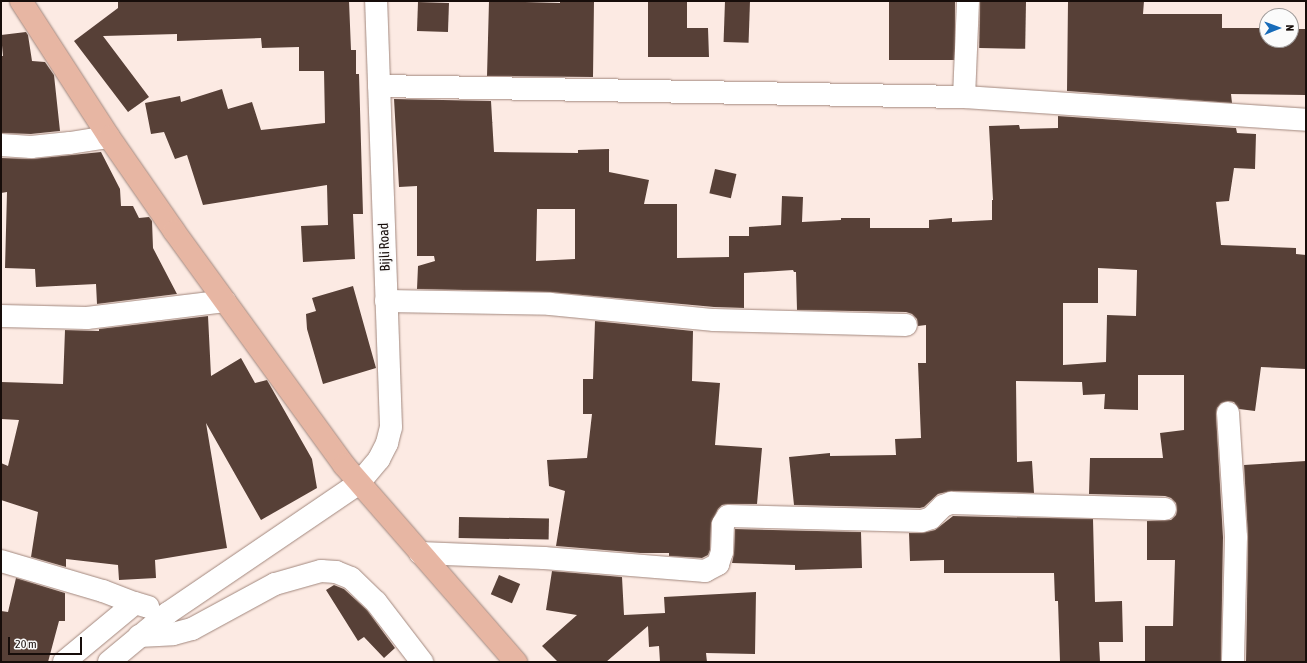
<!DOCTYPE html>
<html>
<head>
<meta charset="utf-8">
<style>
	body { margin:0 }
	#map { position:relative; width:1307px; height:663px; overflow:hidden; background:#fceae3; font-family:"Asap Condensed",sans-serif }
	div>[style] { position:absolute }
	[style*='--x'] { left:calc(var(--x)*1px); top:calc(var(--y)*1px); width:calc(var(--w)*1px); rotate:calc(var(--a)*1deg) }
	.building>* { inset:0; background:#574037; transform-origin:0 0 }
	.roads { filter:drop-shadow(0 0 1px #a2887e) drop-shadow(0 0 1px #a2887e) }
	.minor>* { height:22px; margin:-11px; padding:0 11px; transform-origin:11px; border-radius:11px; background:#fff }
	.tertiary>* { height:22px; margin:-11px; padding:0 11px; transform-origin:11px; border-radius:11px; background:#fff }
	.primary>* { height:22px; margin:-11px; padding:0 11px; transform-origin:11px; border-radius:11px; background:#e7b6a3 }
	span { translate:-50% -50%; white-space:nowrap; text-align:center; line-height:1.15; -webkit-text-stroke:4px #fbfbfb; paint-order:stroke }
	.street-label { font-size:14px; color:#170d0a }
	.frame { position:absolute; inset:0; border:2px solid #170d0a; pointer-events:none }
	.north { position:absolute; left:1259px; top:8px; width:40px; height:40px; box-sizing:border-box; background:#fbfbfb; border:1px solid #a09c9b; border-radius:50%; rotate:89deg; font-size:11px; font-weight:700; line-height:16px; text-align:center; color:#170d0a }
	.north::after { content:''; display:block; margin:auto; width:14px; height:18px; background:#176bb9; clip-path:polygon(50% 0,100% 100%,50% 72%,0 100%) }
	.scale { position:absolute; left:8px; top:637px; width:74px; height:18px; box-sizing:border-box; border:2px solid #170d0a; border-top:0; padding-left:5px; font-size:12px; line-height:14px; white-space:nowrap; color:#170d0a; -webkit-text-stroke:3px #fbfbfb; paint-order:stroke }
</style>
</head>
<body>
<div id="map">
	<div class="building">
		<div style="clip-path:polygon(118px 1px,349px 1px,351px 50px,356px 50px,356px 74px,359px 74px,363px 214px,353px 214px,355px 259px,303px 262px,301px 226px,328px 225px,327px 185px,203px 205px,187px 155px,175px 159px,164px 132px,151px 134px,145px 103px,180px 96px,181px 102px,222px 89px,228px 109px,252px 102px,261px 130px,325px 123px,324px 71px,299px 71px,299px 47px,262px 48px,261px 38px,177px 41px,177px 34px,103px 36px,149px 97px,128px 112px,74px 41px,118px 8px)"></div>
		<div style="clip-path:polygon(489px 1px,560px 3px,560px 1px,594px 1px,593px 77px,487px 76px)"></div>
		<div style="clip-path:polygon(648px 1px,687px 1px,687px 28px,708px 28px,709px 57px,648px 57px)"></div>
		<div style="left:725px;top:1px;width:25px;height:41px;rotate:2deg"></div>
		<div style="left:889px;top:1px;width:66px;height:59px"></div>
		<div style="left:980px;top:1px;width:46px;height:47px;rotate:1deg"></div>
		<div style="clip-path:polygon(1068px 1px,1144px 1px,1143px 14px,1222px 14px,1222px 28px,1267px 28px,1267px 40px,1291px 40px,1291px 29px,1306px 29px,1306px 95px,1231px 94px,1232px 103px,1067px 91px)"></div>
		<div style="left:418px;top:2px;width:31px;height:29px;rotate:2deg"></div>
		<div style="clip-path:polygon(26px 32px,28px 35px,32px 61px,45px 62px,54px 75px,60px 131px,31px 134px,1px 133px,1px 56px,3px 56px,1px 35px)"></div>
		<div style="clip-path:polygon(evenodd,394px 99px,491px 101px,494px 152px,578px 153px,578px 150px,609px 149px,609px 172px,649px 180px,644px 204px,677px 204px,677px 258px,729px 257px,729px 236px,749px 236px,749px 227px,781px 225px,782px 196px,803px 197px,802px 222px,841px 220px,841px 218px,870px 218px,870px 228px,929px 228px,929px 220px,952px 218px,952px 222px,992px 220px,992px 200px,993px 200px,989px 126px,1019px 125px,1020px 129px,1058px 128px,1058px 116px,1236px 128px,1237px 133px,1256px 134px,1255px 169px,1234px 168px,1229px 201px,1216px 202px,1221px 245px,1296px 248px,1296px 254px,1306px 255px,1306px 369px,1261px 367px,1255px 411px,1239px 409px,1234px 402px,1228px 401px,1221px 403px,1217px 408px,1216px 414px,1223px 537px,1221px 662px,1145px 662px,1145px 626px,1173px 626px,1175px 560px,1147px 560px,1147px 521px,1171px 520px,1176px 515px,1177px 510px,1176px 503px,1171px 498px,1165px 496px,1089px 494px,1090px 458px,1163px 458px,1160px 433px,1184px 430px,1184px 375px,1138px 375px,1138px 410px,1104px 409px,1105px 394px,1083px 395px,1082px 382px,1016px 381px,1017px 462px,1032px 461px,1034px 493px,951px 491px,938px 494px,924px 507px,920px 508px,794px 505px,789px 457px,830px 453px,830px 456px,896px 455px,895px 439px,921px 438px,918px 363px,926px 363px,926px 325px,918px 326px,917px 319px,912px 314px,906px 312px,797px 310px,796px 272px,794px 272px,793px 270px,744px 273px,744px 308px,714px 307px,550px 292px,417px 289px,418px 266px,435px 261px,434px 256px,417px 256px,417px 186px,399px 187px,394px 99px,537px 209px,575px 209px,575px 259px,536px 261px,537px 209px,394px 99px,1098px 268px,1137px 270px,1136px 316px,1107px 315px,1106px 362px,1063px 365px,1063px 303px,1098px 303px,1098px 268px)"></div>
		<div style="clip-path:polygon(101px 152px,120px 189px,121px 206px,133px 206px,139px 218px,149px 217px,152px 221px,153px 248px,177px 294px,97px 304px,96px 284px,36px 287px,35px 269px,5px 268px,7px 192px,1px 193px,1px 158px,32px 159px)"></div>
		<div style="left:715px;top:169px;width:22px;height:25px;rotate:13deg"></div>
		<div style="clip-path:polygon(353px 286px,376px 368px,323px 384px,307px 329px,306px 314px,316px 311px,312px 298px)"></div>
		<div style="clip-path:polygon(208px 316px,211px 376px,241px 358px,255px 383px,267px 380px,312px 459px,317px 488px,261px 520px,206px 423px,227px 548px,155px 560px,156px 578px,119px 580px,118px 565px,66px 559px,66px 567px,31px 557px,38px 512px,1px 500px,1px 463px,8px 466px,19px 420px,1px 419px,1px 382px,63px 384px,65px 330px,99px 331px,99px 329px)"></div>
		<div style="clip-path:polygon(595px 321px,693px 331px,692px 381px,720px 383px,715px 445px,762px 448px,757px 504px,728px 504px,722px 505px,718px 509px,711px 523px,710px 550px,708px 555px,702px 558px,669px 556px,669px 553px,640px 553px,556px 546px,565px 491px,549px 486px,547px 460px,587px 458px,592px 414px,583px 414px,583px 379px,593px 379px)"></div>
		<div style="clip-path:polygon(1306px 461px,1306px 662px,1246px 662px,1248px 537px,1244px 465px)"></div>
		<div style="clip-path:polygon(953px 516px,1093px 519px,1095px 602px,1122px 601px,1123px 642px,1099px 642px,1100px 662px,1060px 662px,1058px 601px,1055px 601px,1054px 573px,944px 573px,944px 560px,910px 561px,909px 533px,922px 533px,935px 530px)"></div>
		<div style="left:459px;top:517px;width:90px;height:21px;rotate:1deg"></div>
		<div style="clip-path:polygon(735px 529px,861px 532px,862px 568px,795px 570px,795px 565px,732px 563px,734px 553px)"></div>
		<div style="clip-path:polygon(552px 571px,622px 577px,624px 615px,665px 613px,664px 597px,756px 592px,755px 654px,706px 653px,707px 662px,660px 662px,659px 646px,649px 647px,648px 626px,606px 662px,558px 662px,542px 646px,577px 615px,546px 610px)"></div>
		<div style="left:499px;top:575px;width:23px;height:21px;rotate:23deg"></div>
		<div style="clip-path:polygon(16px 578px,65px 593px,65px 621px,59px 621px,48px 662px,1px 662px,1px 611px,8px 612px)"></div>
		<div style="clip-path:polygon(334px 585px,344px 589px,367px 610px,395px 648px,384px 658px,364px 637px,358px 641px,326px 590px)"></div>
	</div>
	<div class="roads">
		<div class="minor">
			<div style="--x:379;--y:86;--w:585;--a:1.08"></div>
			<div style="--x:964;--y:97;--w:343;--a:3.8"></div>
			<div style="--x:964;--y:97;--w:96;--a:-87.6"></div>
			<div style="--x:1;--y:145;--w:30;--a:4"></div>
			<div style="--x:31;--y:147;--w:39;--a:-6"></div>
			<div style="--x:70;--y:143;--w:39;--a:-9"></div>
			<div style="--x:386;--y:301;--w:164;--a:1"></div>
			<div style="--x:550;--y:304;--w:165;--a:5.6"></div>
			<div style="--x:714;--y:320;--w:192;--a:1.5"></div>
			<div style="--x:1;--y:316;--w:86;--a:1.3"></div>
			<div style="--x:87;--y:318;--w:139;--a:-7"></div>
			<div style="--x:1228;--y:413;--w:124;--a:86.3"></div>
			<div style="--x:1236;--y:537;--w:125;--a:91.4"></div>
			<div style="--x:420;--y:553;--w:124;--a:2.3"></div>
			<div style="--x:544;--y:558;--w:162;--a:4.6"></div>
			<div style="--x:705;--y:571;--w:15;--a:-28"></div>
			<div style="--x:718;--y:564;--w:13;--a:-72"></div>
			<div style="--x:722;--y:552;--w:28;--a:-88"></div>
			<div style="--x:723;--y:524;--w:9;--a:-58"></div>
			<div style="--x:728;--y:516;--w:194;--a:1.5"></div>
			<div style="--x:922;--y:521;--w:9;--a:-18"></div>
			<div style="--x:931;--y:518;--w:17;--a:-45"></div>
			<div style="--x:943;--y:506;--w:9;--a:-21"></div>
			<div style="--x:951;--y:503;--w:214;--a:1.6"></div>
			<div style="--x:1;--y:561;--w:106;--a:16.4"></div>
			<div style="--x:103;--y:591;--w:34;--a:21"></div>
			<div style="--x:139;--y:636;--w:34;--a:-3"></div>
			<div style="--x:173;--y:634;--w:20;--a:-15"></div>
			<div style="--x:192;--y:629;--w:94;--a:-28.5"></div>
			<div style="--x:275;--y:584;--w:48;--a:-15.8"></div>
			<div style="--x:321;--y:571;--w:15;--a:4"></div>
			<div style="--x:336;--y:572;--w:16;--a:22"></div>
			<div style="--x:351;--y:578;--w:35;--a:44"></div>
			<div style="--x:376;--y:602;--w:76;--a:52.5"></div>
			<div style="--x:64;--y:662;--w:92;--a:-39.7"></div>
			<div style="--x:135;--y:603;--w:14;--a:17"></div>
			<div style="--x:109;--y:662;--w:77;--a:-39.7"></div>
			<div style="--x:168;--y:613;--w:231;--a:-34.2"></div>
		</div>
		<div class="tertiary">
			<div style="--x:359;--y:483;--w:31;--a:-50"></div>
			<div style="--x:379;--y:459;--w:18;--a:-63"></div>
			<div style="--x:387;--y:443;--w:16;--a:-76"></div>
			<div style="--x:391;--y:427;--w:426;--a:-92"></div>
		</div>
		<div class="primary">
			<div style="--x:21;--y:1;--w:162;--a:57.1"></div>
			<div style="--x:109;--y:137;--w:114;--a:55.3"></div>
			<div style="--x:174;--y:231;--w:289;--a:54"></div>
			<div style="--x:344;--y:465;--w:262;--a:48.9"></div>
		</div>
	</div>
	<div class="street-label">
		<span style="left:384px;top:247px;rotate:-92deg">Bijli Road</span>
	</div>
	<div class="frame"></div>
	<div class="north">N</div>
	<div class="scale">20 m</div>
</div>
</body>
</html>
